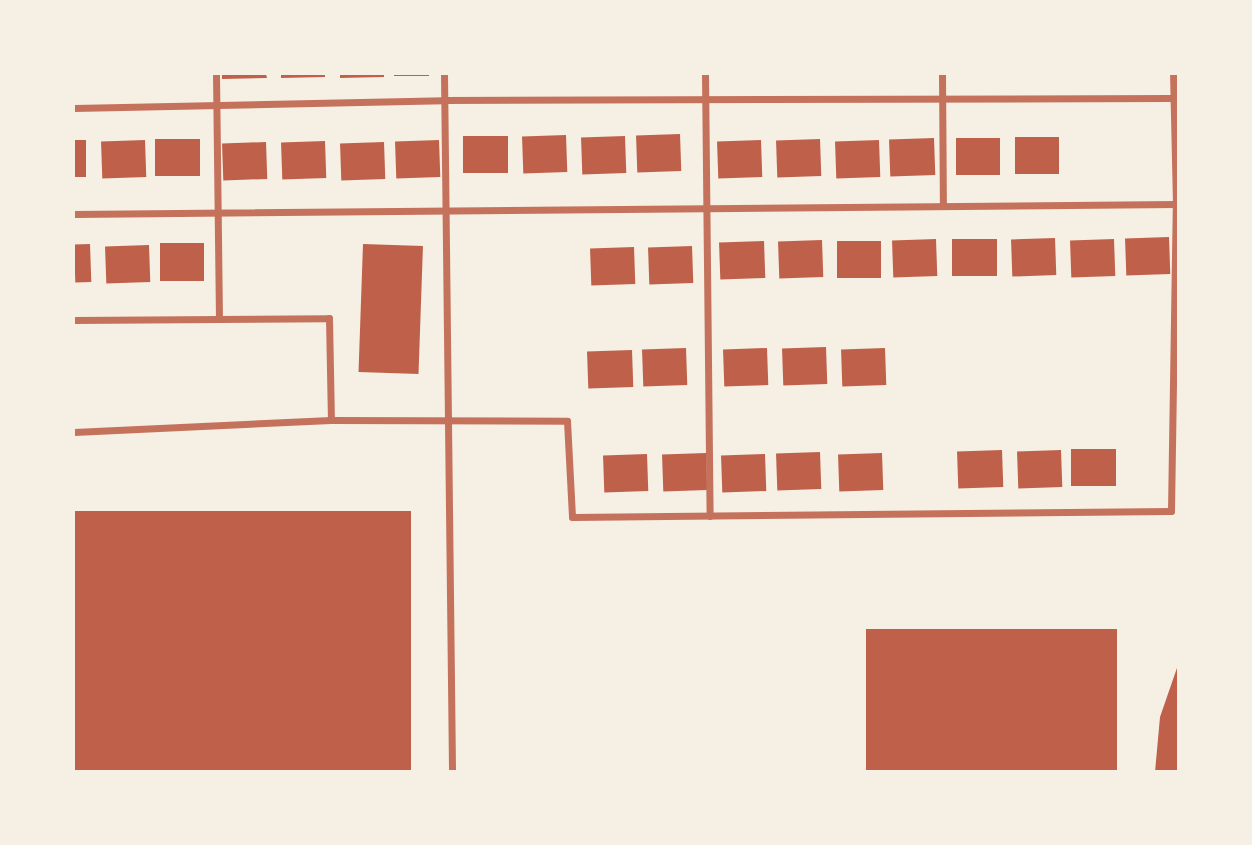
<!DOCTYPE html>
<html>
<head>
<meta charset="utf-8">
<style>
	body { margin:0 }
	#map { position:relative; width:1252px; height:845px; overflow:hidden; background:#f6efe4; font-family:"DejaVu Sans",sans-serif }
	div>[style] { position:absolute }
	[style*='--x'] { left:calc(var(--x)*1px); top:calc(var(--y)*1px); width:calc(var(--w)*1px); rotate:calc(var(--a)*1deg) }
	.building>* { inset:0; background:#bf614a; transform-origin:0 0 }
	.minor>* { height:7px; margin:-3.5px; padding:0 3.5px; transform-origin:3.5px; border-radius:3.5px; background:#c5725c }
	span { translate:-50% -50%; white-space:nowrap; text-align:center; line-height:1.15; -webkit-text-stroke:7px #f6efe4; paint-order:stroke }
	.frame { position:absolute; inset:0; border:75px solid #f6efe4; pointer-events:none }
</style>
</head>
<body>
<div id="map">
	<div class="building">
		<div style="clip-path:polygon(222px 74px,266px 74px,267px 78px,222px 79px)"></div>
		<div style="clip-path:polygon(281px 74px,325px 74px,325px 77px,281px 78px)"></div>
		<div style="clip-path:polygon(340px 74px,384px 74px,384px 77px,340px 78px)"></div>
		<div style="left:394px;top:74px;width:35px;height:2px"></div>
		<div style="left:680px;top:134px;width:37px;height:44px;rotate:88deg"></div>
		<div style="left:566px;top:135px;width:37px;height:44px;rotate:88deg"></div>
		<div style="left:508px;top:136px;width:37px;height:45px;rotate:90deg"></div>
		<div style="left:625px;top:136px;width:37px;height:44px;rotate:88deg"></div>
		<div style="left:1015px;top:137px;width:44px;height:37px"></div>
		<div style="left:934px;top:138px;width:37px;height:45px;rotate:88deg"></div>
		<div style="left:956px;top:138px;width:44px;height:37px"></div>
		<div style="left:155px;top:139px;width:45px;height:37px"></div>
		<div style="left:820px;top:139px;width:37px;height:44px;rotate:88deg"></div>
		<div style="left:74px;top:140px;width:12px;height:37px"></div>
		<div style="left:145px;top:140px;width:37px;height:44px;rotate:88deg"></div>
		<div style="left:439px;top:140px;width:37px;height:44px;rotate:88deg"></div>
		<div style="left:761px;top:140px;width:37px;height:44px;rotate:88deg"></div>
		<div style="left:879px;top:140px;width:37px;height:44px;rotate:88deg"></div>
		<div style="left:325px;top:141px;width:37px;height:44px;rotate:88deg"></div>
		<div style="left:266px;top:142px;width:37px;height:44px;rotate:88deg"></div>
		<div style="left:384px;top:142px;width:37px;height:44px;rotate:88deg"></div>
		<div style="left:1169px;top:237px;width:37px;height:44px;rotate:88deg"></div>
		<div style="left:1055px;top:238px;width:37px;height:44px;rotate:88deg"></div>
		<div style="left:936px;top:239px;width:37px;height:44px;rotate:88deg"></div>
		<div style="left:997px;top:239px;width:37px;height:45px;rotate:90deg"></div>
		<div style="left:1114px;top:239px;width:37px;height:44px;rotate:88deg"></div>
		<div style="left:822px;top:240px;width:37px;height:44px;rotate:88deg"></div>
		<div style="left:764px;top:241px;width:37px;height:45px;rotate:88deg"></div>
		<div style="left:837px;top:241px;width:44px;height:37px"></div>
		<div style="left:204px;top:243px;width:38px;height:44px;rotate:90deg"></div>
		<div style="left:90px;top:244px;width:38px;height:16px;rotate:88deg"></div>
		<div style="left:363px;top:244px;width:60px;height:128px;rotate:2deg"></div>
		<div style="left:149px;top:245px;width:37px;height:44px;rotate:88deg"></div>
		<div style="left:692px;top:246px;width:37px;height:44px;rotate:88deg"></div>
		<div style="left:634px;top:247px;width:37px;height:44px;rotate:88deg"></div>
		<div style="left:826px;top:347px;width:37px;height:44px;rotate:88deg"></div>
		<div style="left:686px;top:348px;width:37px;height:44px;rotate:88deg"></div>
		<div style="left:767px;top:348px;width:37px;height:44px;rotate:88deg"></div>
		<div style="left:885px;top:348px;width:37px;height:44px;rotate:88deg"></div>
		<div style="left:632px;top:350px;width:37px;height:45px;rotate:88deg"></div>
		<div style="left:1116px;top:449px;width:37px;height:45px;rotate:90deg"></div>
		<div style="left:1002px;top:450px;width:37px;height:45px;rotate:88deg"></div>
		<div style="left:1061px;top:450px;width:37px;height:44px;rotate:88deg"></div>
		<div style="left:820px;top:452px;width:37px;height:44px;rotate:88deg"></div>
		<div style="left:706px;top:453px;width:37px;height:44px;rotate:88deg"></div>
		<div style="left:882px;top:453px;width:37px;height:44px;rotate:88deg"></div>
		<div style="left:647px;top:454px;width:37px;height:44px;rotate:88deg"></div>
		<div style="left:765px;top:454px;width:37px;height:44px;rotate:88deg"></div>
		<div style="left:411px;top:511px;width:261px;height:337px;rotate:90deg"></div>
		<div style="left:866px;top:629px;width:251px;height:143px"></div>
		<div style="clip-path:polygon(1178px 665px,1178px 772px,1155px 772px,1160px 717px)"></div>
	</div>
	<div class="minor">
		<div style="--x:216;--y:74;--w:245;--a:89.3"></div>
		<div style="--x:444;--y:74;--w:698;--a:89.34"></div>
		<div style="--x:705;--y:74;--w:442;--a:89.4"></div>
		<div style="--x:942;--y:74;--w:131;--a:89.6"></div>
		<div style="--x:74;--y:108;--w:370;--a:-1.2"></div>
		<div style="--x:444;--y:100;--w:729;--a:-0.16"></div>
		<div style="--x:74;--y:214;--w:1102;--a:-0.52"></div>
		<div style="--x:74;--y:320;--w:255;--a:-0.4"></div>
		<div style="--x:329;--y:318;--w:102;--a:88.9"></div>
		<div style="--x:74;--y:432;--w:257;--a:-2.7"></div>
		<div style="--x:331;--y:420;--w:236;--a:0.2"></div>
		<div style="--x:567;--y:421;--w:96;--a:87"></div>
		<div style="--x:572;--y:517;--w:599;--a:-0.57"></div>
		<div style="--x:1171;--y:511;--w:307;--a:-89.1"></div>
		<div style="--x:1176;--y:204;--w:130;--a:-91.3"></div>
	</div>
	<div class="frame"></div>
</div>
</body>
</html>
